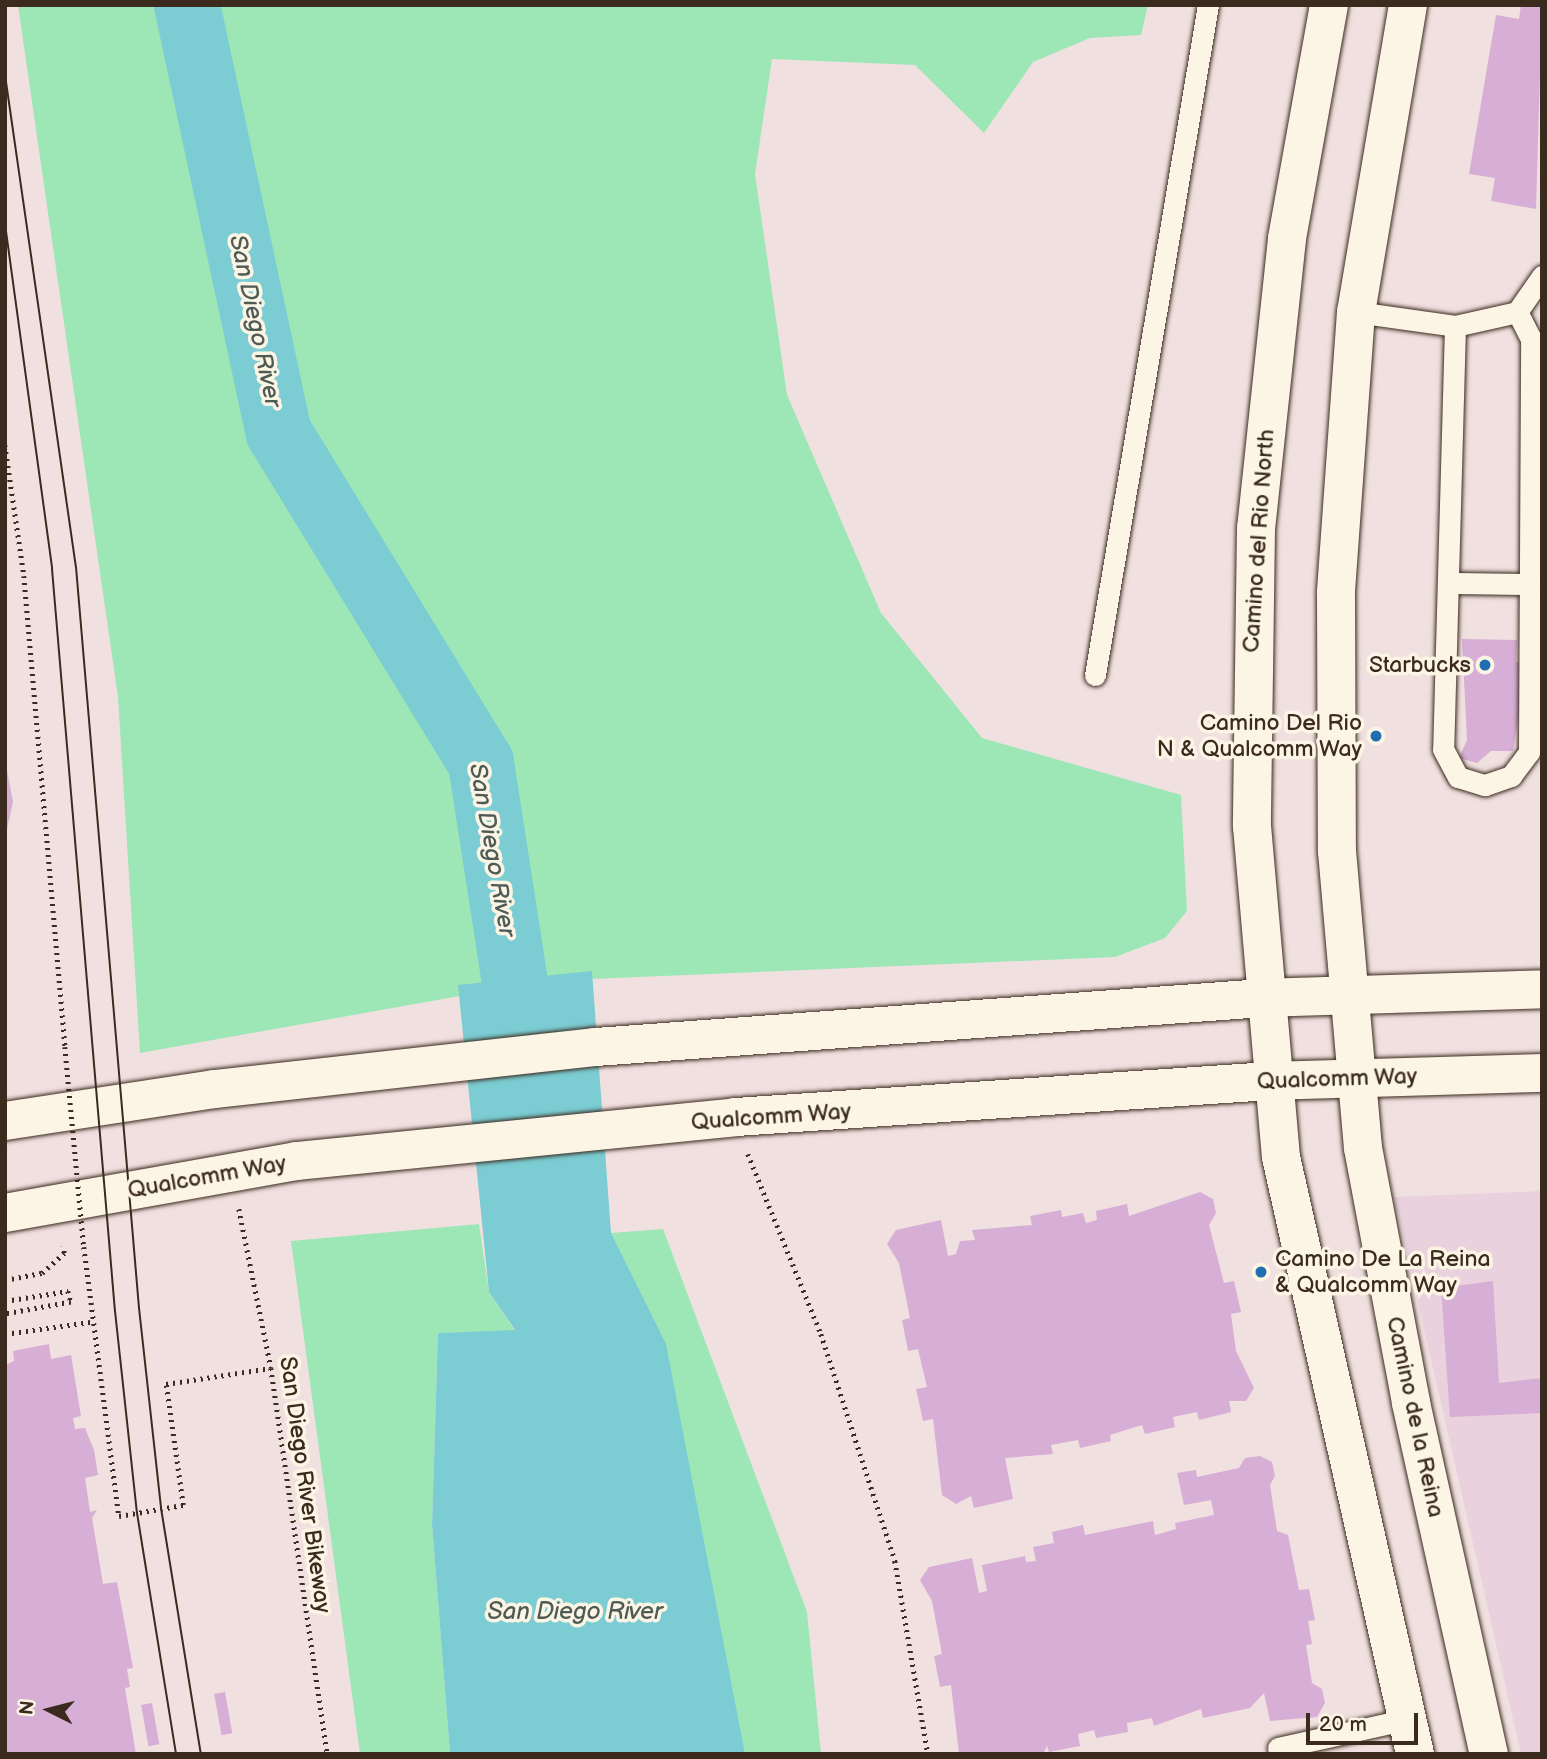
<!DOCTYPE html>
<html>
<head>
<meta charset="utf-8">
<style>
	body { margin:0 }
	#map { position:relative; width:1547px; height:1759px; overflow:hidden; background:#f1e0e0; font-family:"Balsamiq Sans",sans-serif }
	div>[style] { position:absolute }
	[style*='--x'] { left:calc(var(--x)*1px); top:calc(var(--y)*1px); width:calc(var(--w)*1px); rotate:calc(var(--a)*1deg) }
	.built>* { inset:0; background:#e9d1dd }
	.green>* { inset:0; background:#9de6b6 }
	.water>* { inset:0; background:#7ccdd3 }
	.river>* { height:66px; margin:-33px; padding:0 33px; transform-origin:33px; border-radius:33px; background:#7ccdd3 }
	.building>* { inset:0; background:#d7aed5; transform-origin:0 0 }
	.path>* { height:4.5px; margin-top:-2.25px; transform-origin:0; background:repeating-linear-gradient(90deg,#3b2a1e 0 2px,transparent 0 7px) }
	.roads { filter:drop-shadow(0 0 2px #3b2a1e) drop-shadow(0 0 2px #3b2a1e) }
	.lane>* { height:21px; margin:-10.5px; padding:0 10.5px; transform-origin:10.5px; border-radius:10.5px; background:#fcf5e5 }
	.secondary>* { height:38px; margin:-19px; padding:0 19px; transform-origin:19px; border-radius:19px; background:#fcf5e5 }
	.primary>* { height:38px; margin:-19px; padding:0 19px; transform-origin:19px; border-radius:19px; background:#fcf5e5 }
	.tram>* { height:2px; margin:-1px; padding:0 1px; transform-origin:1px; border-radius:1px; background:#3b2a1e }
	.path-bridge>* { height:4.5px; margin-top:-2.25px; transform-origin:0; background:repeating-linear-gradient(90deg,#3b2a1e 0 2px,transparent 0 7px) }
	.dots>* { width:19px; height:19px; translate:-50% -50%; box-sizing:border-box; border:4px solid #fcf5e5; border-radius:50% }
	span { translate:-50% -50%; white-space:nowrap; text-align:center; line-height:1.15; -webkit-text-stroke:7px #fcf5e5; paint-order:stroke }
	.street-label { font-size:23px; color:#3b2a1e }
	.poi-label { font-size:23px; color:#3b2a1e }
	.right { translate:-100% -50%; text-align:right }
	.left { translate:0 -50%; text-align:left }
	.water-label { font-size:24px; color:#4e5b54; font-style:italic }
	.frame { position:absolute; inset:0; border:7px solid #3b2a1e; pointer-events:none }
	.north { position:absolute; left:14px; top:1675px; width:70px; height:70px; -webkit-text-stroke:5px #fcf5e5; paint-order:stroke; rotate:276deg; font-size:19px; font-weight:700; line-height:28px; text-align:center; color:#3b2a1e }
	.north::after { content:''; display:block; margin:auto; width:24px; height:32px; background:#3b2a1e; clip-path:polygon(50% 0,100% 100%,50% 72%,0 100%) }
	.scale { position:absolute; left:1306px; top:1713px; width:112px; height:32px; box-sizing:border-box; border:4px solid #3b2a1e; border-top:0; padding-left:9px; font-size:21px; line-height:24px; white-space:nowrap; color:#3b2a1e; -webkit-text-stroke:5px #fcf5e5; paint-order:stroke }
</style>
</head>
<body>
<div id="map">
	<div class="built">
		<div style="clip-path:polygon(1542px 1191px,1542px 1754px,1521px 1754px,1394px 1197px)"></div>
	</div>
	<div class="green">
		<div style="clip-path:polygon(18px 5px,1148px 5px,1141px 35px,1090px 38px,1033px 62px,984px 133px,915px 65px,772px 59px,755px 174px,787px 395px,881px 613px,982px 738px,1181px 795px,1187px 911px,1165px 938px,1115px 957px,544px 981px,140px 1053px,118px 697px)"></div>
		<div style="clip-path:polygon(479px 1224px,489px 1292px,515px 1331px,438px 1333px,432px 1524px,450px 1754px,360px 1754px,291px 1241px)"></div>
		<div style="clip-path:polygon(663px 1229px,807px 1612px,821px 1754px,582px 1754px,611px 1233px)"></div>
	</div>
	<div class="water">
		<div style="clip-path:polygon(592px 971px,611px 1233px,666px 1344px,745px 1754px,450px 1754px,432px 1524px,438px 1333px,515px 1330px,489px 1292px,458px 985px)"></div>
	</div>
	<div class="river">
		<div style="--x:187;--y:5;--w:438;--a:77.9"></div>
		<div style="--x:279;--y:433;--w:387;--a:58.5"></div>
		<div style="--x:481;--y:763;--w:309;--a:81.2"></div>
	</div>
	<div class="building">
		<div style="clip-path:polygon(1521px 5px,1542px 5px,1536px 209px,1491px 201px,1495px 178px,1469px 174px,1496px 15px,1519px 19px)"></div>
		<div style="clip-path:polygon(1462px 639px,1517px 640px,1516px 662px,1527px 663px,1513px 751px,1491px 751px,1477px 763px,1459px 758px,1467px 740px)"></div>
		<div style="clip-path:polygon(5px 760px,13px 802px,5px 838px)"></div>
		<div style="clip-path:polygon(1200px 1192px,1213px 1199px,1216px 1213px,1209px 1225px,1224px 1283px,1234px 1281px,1241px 1312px,1231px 1314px,1236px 1351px,1254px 1388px,1246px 1401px,1229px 1401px,1231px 1412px,1199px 1420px,1197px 1412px,1173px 1417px,1175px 1427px,1145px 1434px,1142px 1425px,1110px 1435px,1111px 1441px,1080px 1448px,1078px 1440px,1051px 1445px,1053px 1454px,1005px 1458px,1013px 1499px,974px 1508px,971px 1496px,956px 1504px,942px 1495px,933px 1419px,923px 1421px,916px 1389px,927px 1387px,918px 1349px,908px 1351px,902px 1320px,910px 1318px,899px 1263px,887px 1244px,896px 1230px,941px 1220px,948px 1256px,956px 1254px,960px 1241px,975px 1240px,972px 1230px,1032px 1225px,1030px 1216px,1061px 1210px,1062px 1217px,1083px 1213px,1086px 1223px,1097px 1220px,1096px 1211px,1127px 1204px,1129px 1216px)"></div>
		<div style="clip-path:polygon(1493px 1281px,1499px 1383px,1542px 1378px,1542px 1413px,1450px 1417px,1441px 1288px)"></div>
		<div style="clip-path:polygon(49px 1344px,51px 1359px,71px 1355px,81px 1416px,73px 1418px,75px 1429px,85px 1428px,94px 1450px,98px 1475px,85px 1478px,90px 1512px,97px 1510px,92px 1518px,103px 1584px,117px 1582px,133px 1668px,127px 1669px,130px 1687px,125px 1688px,136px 1754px,5px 1754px,5px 1365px,14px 1361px,13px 1351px)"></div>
		<div style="clip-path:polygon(1260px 1456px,1272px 1462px,1275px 1476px,1270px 1485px,1277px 1531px,1288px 1535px,1299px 1590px,1309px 1589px,1315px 1620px,1308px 1621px,1312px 1644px,1306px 1645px,1312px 1683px,1322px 1689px,1325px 1703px,1317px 1717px,1270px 1721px,1264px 1693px,1250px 1708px,1203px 1718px,1201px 1709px,1154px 1726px,1152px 1718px,1127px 1723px,1128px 1732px,1096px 1738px,1094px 1730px,1078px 1734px,1080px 1746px,1049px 1752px,1047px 1746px,1043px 1754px,959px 1754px,951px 1685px,940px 1687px,934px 1656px,942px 1654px,932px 1601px,920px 1580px,929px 1567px,972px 1558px,979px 1593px,987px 1591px,982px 1565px,1025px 1556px,1026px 1562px,1036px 1561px,1033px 1547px,1054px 1543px,1052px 1532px,1083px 1525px,1085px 1535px,1153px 1521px,1155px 1535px,1176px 1529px,1175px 1523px,1214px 1515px,1211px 1500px,1184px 1505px,1177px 1473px,1196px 1470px,1197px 1477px,1239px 1468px,1245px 1458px)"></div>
		<div style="left:225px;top:1692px;width:42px;height:11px;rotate:80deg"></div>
		<div style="left:152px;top:1703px;width:42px;height:11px;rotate:80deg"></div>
	</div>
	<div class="path">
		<div style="--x:5;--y:445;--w:132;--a:81.7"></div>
		<div style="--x:24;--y:576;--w:473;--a:85"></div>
		<div style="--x:748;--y:1154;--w:194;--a:67.9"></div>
		<div style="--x:821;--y:1334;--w:239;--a:71.9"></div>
		<div style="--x:895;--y:1561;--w:196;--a:80.3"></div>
		<div style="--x:239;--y:1209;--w:162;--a:78.6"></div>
		<div style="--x:271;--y:1368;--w:390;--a:81.7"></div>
		<div style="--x:84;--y:1247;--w:271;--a:82.6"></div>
		<div style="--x:119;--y:1516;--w:65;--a:-9.8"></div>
		<div style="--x:183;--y:1505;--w:122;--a:-98"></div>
		<div style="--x:166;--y:1384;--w:106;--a:-8.7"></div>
		<div style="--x:5;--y:1280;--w:38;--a:-11"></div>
		<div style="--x:42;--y:1273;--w:30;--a:-42"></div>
		<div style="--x:64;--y:1253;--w:7;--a:-98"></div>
		<div style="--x:5;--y:1301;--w:64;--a:-9"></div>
		<div style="--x:68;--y:1291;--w:11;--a:75"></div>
		<div style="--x:71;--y:1302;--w:67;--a:169.7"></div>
		<div style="--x:5;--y:1334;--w:86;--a:-8"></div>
	</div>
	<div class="roads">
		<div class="lane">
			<div style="--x:1356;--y:312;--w:100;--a:8"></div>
			<div style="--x:1455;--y:326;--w:64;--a:-12.7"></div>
			<div style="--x:1517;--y:312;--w:44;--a:-55.2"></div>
			<div style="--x:1455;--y:326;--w:423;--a:91.6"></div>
			<div style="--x:1443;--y:749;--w:32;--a:62"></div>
			<div style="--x:1458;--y:777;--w:28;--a:17"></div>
			<div style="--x:1485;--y:785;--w:28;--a:-19"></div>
			<div style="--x:1511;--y:776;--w:30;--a:-53"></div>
			<div style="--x:1529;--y:752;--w:413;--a:-89.7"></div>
			<div style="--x:1531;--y:339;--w:30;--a:-117"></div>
			<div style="--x:1448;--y:583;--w:83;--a:0.7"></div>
			<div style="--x:1095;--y:675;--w:679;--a:-80.43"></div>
			<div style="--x:1278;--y:1748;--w:133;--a:-12.6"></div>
		</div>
		<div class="secondary">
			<div style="--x:1329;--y:5;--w:238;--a:100.2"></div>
			<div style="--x:1287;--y:239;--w:291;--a:96.1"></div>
			<div style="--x:1256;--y:528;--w:298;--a:90.8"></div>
			<div style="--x:1252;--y:826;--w:332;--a:85"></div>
			<div style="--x:1281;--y:1157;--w:612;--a:77.35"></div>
			<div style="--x:1408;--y:5;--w:311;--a:99.6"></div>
			<div style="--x:1356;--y:312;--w:282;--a:94.1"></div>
			<div style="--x:1336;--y:593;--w:258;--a:89.8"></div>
			<div style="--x:1337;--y:851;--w:298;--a:85"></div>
			<div style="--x:1363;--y:1148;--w:259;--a:79.3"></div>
			<div style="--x:1411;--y:1403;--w:360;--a:77.5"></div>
		</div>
		<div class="primary">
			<div style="--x:5;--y:1121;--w:212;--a:-8.7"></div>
			<div style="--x:215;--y:1089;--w:383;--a:-6.3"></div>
			<div style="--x:596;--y:1047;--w:669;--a:-4.2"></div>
			<div style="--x:1263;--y:998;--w:279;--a:-1.8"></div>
			<div style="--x:5;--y:1213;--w:297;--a:-10.1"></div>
			<div style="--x:297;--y:1161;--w:441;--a:-5.7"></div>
			<div style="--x:736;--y:1117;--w:535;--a:-3.86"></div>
			<div style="--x:1270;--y:1081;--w:272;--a:-1.7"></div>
		</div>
	</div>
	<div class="tram">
		<div style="--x:5;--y:75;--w:497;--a:81.8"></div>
		<div style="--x:76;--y:567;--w:744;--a:85.14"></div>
		<div style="--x:139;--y:1308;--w:201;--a:83.7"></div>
		<div style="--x:161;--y:1508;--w:249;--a:80.8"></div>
		<div style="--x:5;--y:224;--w:348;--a:82.2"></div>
		<div style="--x:52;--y:569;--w:745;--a:85.15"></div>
		<div style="--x:115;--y:1311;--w:203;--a:83.8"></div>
		<div style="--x:137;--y:1513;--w:244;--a:80.8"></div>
	</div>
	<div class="path-bridge">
		<div style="--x:65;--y:1047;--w:201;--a:84.6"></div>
	</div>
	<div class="dots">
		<div style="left:1485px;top:665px;background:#1f6fb2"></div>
		<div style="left:1376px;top:736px;background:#1f6fb2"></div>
		<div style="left:1261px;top:1272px;background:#1f6fb2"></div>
	</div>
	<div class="street-label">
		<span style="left:1259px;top:541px;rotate:-86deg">Camino del Rio North</span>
		<span style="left:1337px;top:1079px;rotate:-2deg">Qualcomm Way</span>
		<span style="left:771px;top:1117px;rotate:-4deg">Qualcomm Way</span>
		<span style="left:207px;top:1177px;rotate:-10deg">Qualcomm Way</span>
		<span style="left:1415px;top:1417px;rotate:78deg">Camino de la Reina</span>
		<span style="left:305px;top:1485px;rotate:82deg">San Diego River Bikeway</span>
	</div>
	<div class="poi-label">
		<span class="right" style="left:1471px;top:665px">Starbucks</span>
		<span class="right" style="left:1362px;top:736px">Camino Del Rio<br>N &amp; Qualcomm Way</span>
		<span class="left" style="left:1275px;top:1272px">Camino De La Reina<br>&amp; Qualcomm Way</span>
	</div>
	<div class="water-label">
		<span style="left:255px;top:321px;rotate:78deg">San Diego River</span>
		<span style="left:492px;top:850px;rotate:80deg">San Diego River</span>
		<span style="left:575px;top:1612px">San Diego River</span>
	</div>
	<div class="frame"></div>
	<div class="north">N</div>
	<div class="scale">20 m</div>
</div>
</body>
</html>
